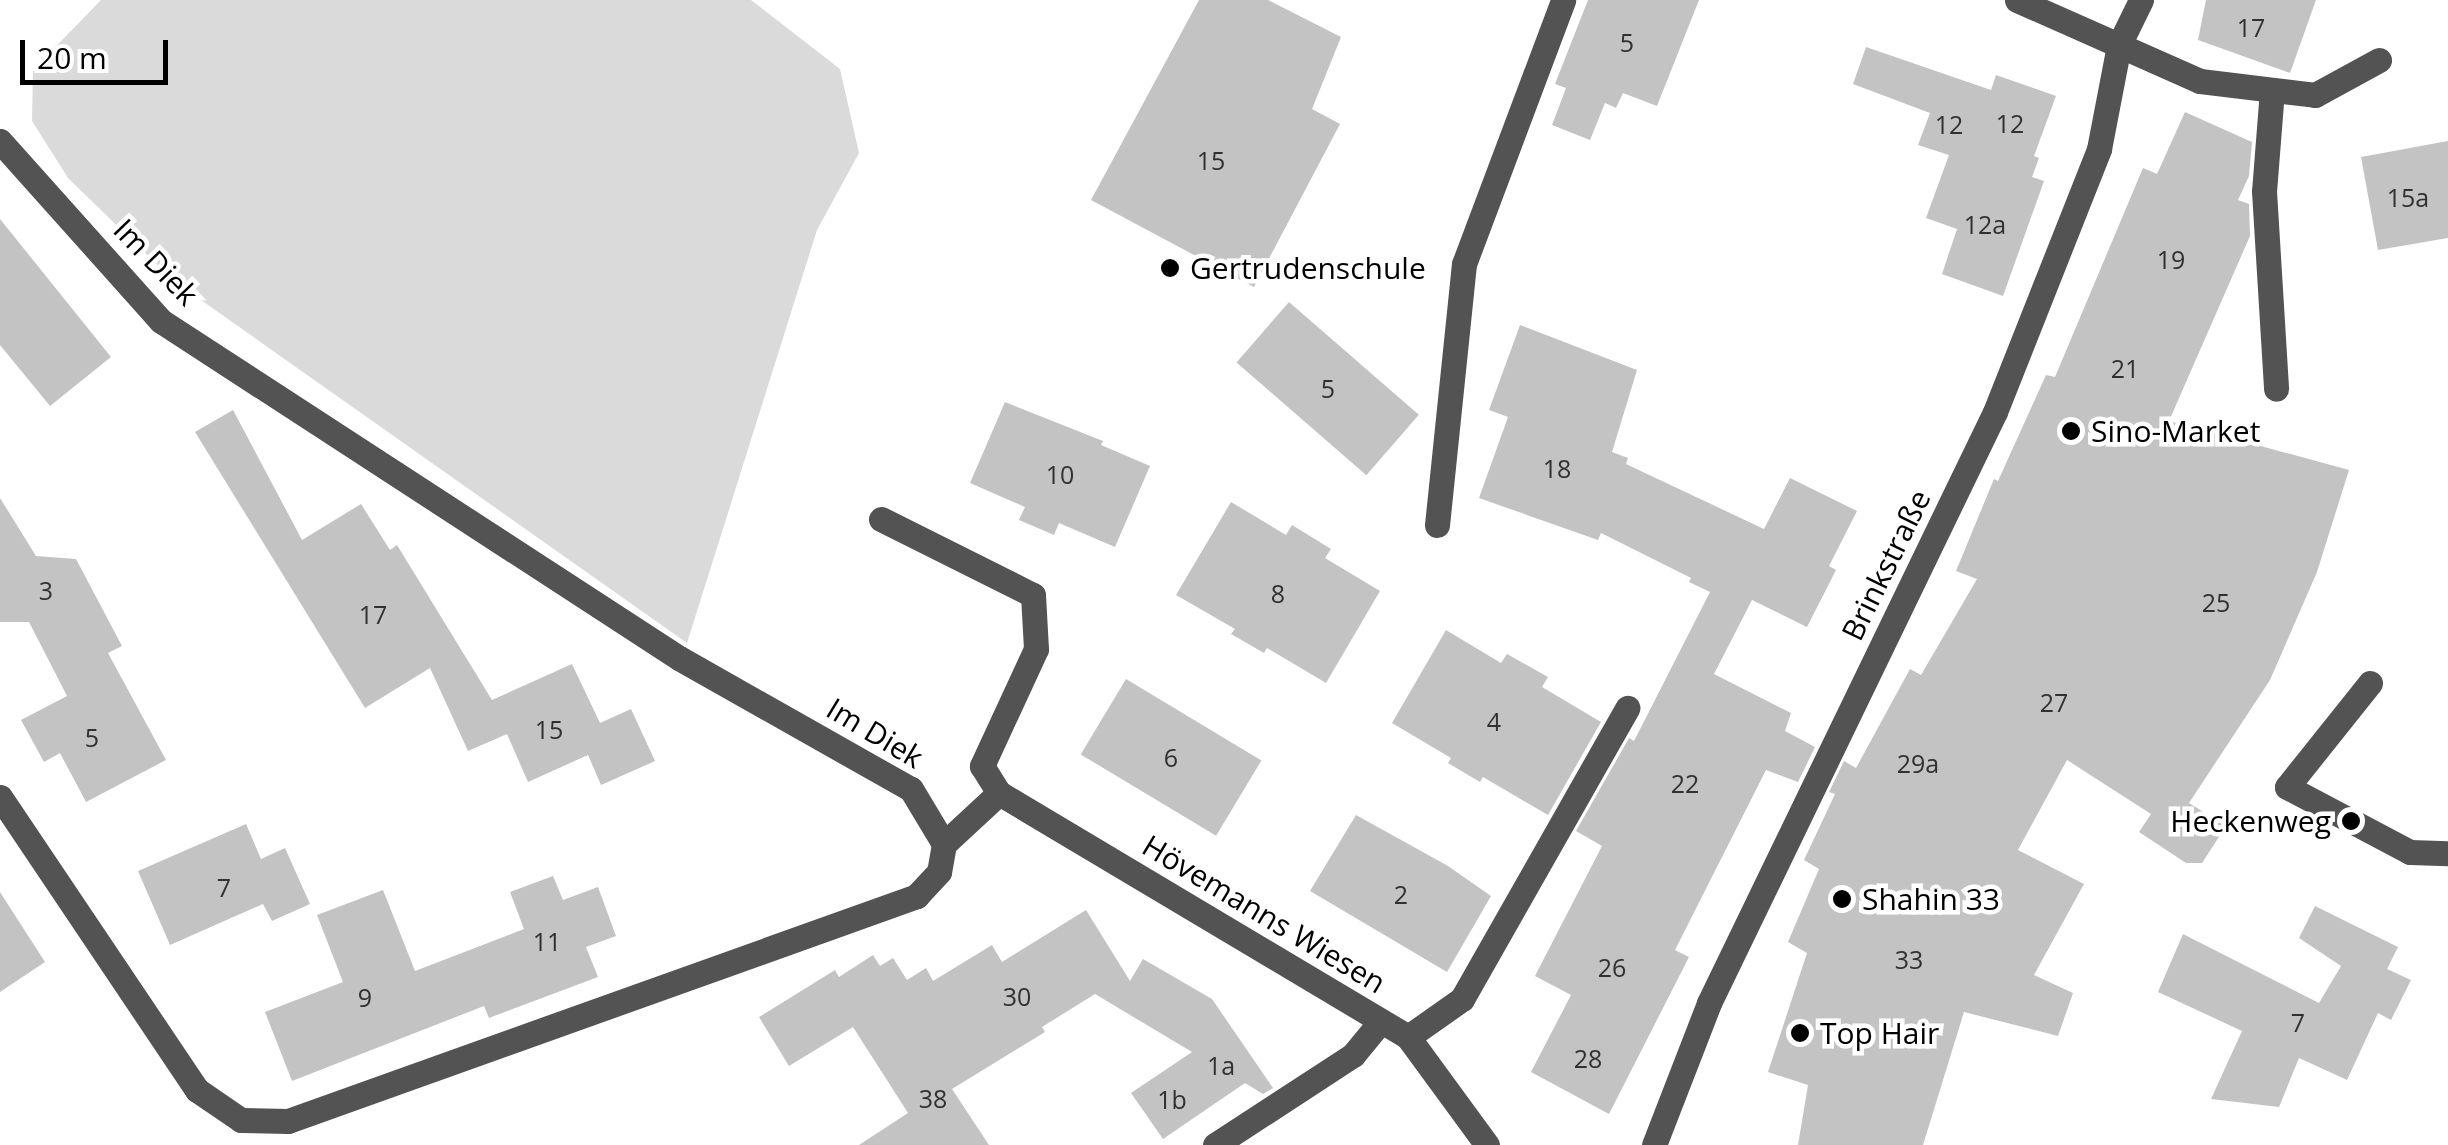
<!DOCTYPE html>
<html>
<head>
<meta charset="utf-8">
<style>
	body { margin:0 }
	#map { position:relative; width:2448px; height:1145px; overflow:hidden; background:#fff; font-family:"Open Sans",sans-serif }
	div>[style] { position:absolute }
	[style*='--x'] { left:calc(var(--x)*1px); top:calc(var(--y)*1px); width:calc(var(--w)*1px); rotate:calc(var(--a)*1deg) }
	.green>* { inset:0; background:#dadada }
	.building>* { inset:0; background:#c3c3c3; transform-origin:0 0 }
	.minor>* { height:25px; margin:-12.5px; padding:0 12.5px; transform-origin:12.5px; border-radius:12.5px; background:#535353 }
	.dots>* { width:28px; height:28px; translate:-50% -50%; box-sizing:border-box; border:5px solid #fff; border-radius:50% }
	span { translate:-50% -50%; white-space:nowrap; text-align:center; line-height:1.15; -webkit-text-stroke:9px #fff; paint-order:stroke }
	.number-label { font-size:25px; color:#313131 }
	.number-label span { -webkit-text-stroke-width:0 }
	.street-label { font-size:30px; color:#000 }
	.poi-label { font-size:30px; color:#000 }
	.left { translate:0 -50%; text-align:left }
	.right { translate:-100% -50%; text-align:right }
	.scale { position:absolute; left:20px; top:40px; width:148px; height:45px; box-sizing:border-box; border:5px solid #000; border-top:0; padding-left:12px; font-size:30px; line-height:35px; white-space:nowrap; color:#000; -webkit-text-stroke:8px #fff; paint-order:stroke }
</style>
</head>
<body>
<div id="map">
	<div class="green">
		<div style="clip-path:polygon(101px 0,751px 0,840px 69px,859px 153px,817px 230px,687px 643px,174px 281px,68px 178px,32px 121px,33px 70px)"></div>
	</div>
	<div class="building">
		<div style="clip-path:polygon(1199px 0,1268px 0,1341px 37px,1312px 109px,1340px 124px,1254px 287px,1091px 200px)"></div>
		<div style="clip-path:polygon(1588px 0,1699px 0,1657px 106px,1623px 93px,1616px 108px,1605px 103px,1590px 140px,1552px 125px,1566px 88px,1555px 84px)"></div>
		<div style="clip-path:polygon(2206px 0,2316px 0,2290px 73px,2198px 40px)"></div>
		<div style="clip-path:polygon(1866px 47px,1991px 90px,1996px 75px,2056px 96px,2034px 156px,2039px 158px,2032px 177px,2044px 181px,2003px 296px,1942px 274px,1957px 229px,1926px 218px,1949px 155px,1918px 145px,1930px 113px,1853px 84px)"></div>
		<div style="clip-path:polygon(2185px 112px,2252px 142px,2249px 176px,2238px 200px,2249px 204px,2250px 236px,2169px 421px,2349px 470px,2317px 572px,2270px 680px,2189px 803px,2226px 826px,2202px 863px,2186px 863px,2139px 832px,2151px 814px,2067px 760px,2018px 850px,2084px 884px,2034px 975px,2073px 993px,2058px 1036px,1964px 1012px,1923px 1145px,1798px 1145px,1808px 1085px,1768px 1072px,1807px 953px,1788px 942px,1819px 869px,1804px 860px,1835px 794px,1829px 792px,1844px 761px,1856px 768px,1910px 669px,1921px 675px,1977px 579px,1956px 571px,1994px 479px,1998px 481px,2046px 375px,2055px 377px,2143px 168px,2157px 174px)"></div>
		<div style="clip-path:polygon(2448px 141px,2448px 238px,2378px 250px,2361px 157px)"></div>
		<div style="clip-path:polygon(0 219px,111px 357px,50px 406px,0 345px)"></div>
		<div style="left:1289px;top:302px;width:172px;height:80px;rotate:41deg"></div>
		<div style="clip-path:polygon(1520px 325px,1637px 370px,1612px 452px,1628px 458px,1626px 464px,1764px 529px,1790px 478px,1857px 511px,1829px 566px,1836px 570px,1807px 627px,1752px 600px,1714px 674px,1791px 713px,1785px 731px,1815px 747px,1798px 782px,1766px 770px,1675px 950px,1689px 957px,1609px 1114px,1531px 1072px,1571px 995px,1535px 976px,1602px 846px,1576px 831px,1629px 738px,1634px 741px,1710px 592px,1689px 582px,1691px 578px,1601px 533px,1598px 540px,1479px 498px,1508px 417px,1489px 410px)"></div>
		<div style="clip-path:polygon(1005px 402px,1103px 441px,1101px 445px,1150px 466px,1115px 547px,1059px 523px,1054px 535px,1019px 520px,1025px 507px,970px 483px)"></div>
		<div style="clip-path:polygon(233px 410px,302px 540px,361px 504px,390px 550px,397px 545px,492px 700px,572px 664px,600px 723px,631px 709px,655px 761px,601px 785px,588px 755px,528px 782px,507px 734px,468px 751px,430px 668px,365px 708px,195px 432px)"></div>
		<div style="clip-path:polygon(0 498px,36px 556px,76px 559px,122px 646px,108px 653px,166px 760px,86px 802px,60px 753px,44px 762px,21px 720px,67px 696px,29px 622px,0 622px)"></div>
		<div style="clip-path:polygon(1231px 502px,1286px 535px,1292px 525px,1331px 549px,1325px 558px,1380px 591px,1326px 683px,1267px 648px,1264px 653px,1231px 634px,1235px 629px,1176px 595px)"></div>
		<div style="clip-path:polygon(1446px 630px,1501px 663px,1507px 654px,1548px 677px,1542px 687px,1601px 722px,1548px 815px,1483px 777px,1480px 782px,1448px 763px,1451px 758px,1392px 723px)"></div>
		<div style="left:1126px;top:679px;width:158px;height:88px;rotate:31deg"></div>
		<div style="clip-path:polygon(1356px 815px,1448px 866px,1491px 896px,1447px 972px,1310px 891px)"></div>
		<div style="clip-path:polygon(246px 824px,261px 859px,285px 848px,310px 904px,272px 921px,263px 904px,170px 945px,138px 871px)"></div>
		<div style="clip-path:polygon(553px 876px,563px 900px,598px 887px,616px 936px,586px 947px,598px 977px,489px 1018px,484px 1006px,292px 1081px,265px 1012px,343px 982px,317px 915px,383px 890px,415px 971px,524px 929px,510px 892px)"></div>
		<div style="clip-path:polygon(0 892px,45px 962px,0 992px)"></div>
		<div style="clip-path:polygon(2315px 906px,2398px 947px,2387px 969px,2411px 980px,2391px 1020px,2378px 1013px,2347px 1080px,2299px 1058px,2279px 1107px,2211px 1099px,2242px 1031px,2158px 992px,2183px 934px,2319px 1003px,2341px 966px,2299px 938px)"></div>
		<div style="clip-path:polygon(1086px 910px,1130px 981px,1143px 959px,1212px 999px,1273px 1088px,1263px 1094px,1245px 1083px,1163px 1139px,1131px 1093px,1192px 1052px,1095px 994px,1042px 1027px,1045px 1032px,952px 1089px,989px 1145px,859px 1145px,908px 1113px,853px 1027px,789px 1066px,759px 1017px,835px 970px,839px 977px,873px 955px,880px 966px,893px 958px,907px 980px,926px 968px,933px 981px,992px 945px,1002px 962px)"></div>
	</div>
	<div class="minor">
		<div style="--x:2017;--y:0;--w:200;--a:23.9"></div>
		<div style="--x:2200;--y:81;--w:116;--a:6.9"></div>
		<div style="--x:2315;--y:95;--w:73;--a:-28.7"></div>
		<div style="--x:2272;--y:90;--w:101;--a:94.5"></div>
		<div style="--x:2264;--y:191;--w:198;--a:86.5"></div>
		<div style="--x:0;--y:141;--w:241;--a:48.2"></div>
		<div style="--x:161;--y:321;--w:618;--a:33.05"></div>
		<div style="--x:679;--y:658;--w:266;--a:29.5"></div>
		<div style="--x:911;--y:789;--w:64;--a:59"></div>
		<div style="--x:944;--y:844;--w:28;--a:100"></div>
		<div style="--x:939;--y:872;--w:33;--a:133"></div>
		<div style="--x:917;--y:896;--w:668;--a:160.32"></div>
		<div style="--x:288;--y:1121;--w:47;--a:-178.8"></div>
		<div style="--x:241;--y:1120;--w:53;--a:-145.7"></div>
		<div style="--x:197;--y:1090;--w:353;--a:-123.9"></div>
		<div style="--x:881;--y:519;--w:170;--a:26.6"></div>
		<div style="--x:1033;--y:595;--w:54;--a:86.8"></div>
		<div style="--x:1036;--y:649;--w:129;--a:114.8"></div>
		<div style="--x:982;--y:766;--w:32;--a:58"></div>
		<div style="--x:999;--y:793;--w:476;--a:30.8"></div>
		<div style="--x:1408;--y:1037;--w:134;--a:53.8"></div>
		<div style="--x:1437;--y:525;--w:262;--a:-84.1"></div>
		<div style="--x:1464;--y:264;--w:282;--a:-69.4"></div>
		<div style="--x:2370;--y:683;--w:133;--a:128.6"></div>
		<div style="--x:2287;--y:787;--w:139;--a:27.9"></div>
		<div style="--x:2410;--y:852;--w:38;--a:2"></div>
		<div style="--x:944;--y:844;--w:75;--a:-42.8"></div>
		<div style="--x:1408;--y:1037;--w:66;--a:-35.1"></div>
		<div style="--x:1462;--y:999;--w:335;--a:-60.4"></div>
		<div style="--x:1215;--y:1145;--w:165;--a:-33.1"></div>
		<div style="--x:1353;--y:1055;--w:44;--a:-50.5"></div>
		<div style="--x:1654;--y:1145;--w:152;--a:-68.8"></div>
		<div style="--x:1709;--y:1003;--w:657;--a:-64.18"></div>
		<div style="--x:1995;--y:412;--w:283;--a:-68.4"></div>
		<div style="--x:2099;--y:149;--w:106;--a:-79.1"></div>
		<div style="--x:2119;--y:45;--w:50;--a:-63.9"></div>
	</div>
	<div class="dots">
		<div style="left:1170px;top:268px;background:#000"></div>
		<div style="left:2071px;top:431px;background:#000"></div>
		<div style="left:2351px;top:821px;background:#000"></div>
		<div style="left:1842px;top:899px;background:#000"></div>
		<div style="left:1800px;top:1033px;background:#000"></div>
	</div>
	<div class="number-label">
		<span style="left:2251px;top:27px">17</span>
		<span style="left:1627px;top:42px">5</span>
		<span style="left:2010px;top:123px">12</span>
		<span style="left:1949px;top:124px">12</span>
		<span style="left:1211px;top:160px">15</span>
		<span style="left:2408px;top:197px">15a</span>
		<span style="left:1985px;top:224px">12a</span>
		<span style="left:2171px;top:259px">19</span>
		<span style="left:2125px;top:368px">21</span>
		<span style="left:1328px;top:388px">5</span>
		<span style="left:1557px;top:468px">18</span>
		<span style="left:1060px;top:474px">10</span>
		<span style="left:46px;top:590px">3</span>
		<span style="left:1278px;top:593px">8</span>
		<span style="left:2216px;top:602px">25</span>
		<span style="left:373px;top:614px">17</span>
		<span style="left:2054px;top:702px">27</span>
		<span style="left:1494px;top:721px">4</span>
		<span style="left:549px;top:729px">15</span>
		<span style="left:92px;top:737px">5</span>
		<span style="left:1171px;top:757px">6</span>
		<span style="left:1918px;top:763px">29a</span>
		<span style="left:1685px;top:783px">22</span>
		<span style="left:224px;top:887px">7</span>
		<span style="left:1401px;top:894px">2</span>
		<span style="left:547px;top:941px">11</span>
		<span style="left:1909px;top:959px">33</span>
		<span style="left:1612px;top:967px">26</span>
		<span style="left:1017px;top:996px">30</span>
		<span style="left:365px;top:997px">9</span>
		<span style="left:2298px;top:1022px">7</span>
		<span style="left:1588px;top:1058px">28</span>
		<span style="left:1221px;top:1065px">1a</span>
		<span style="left:933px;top:1098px">38</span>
		<span style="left:1172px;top:1099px">1b</span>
	</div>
	<div class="street-label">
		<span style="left:156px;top:262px;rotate:46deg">Im Diek</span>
		<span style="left:1886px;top:565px;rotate:-64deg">Brinkstraße</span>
		<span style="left:875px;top:733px;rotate:31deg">Im Diek</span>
		<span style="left:1264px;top:914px;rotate:31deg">Hövemanns Wiesen</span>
	</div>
	<div class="poi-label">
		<span class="left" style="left:1190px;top:268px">Gertrudenschule</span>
		<span class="left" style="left:2091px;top:431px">Sino-Market</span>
		<span class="right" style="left:2331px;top:821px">Heckenweg</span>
		<span class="left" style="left:1862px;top:899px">Shahin 33</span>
		<span class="left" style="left:1820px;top:1033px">Top Hair</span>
	</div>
	<div class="scale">20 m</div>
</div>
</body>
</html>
